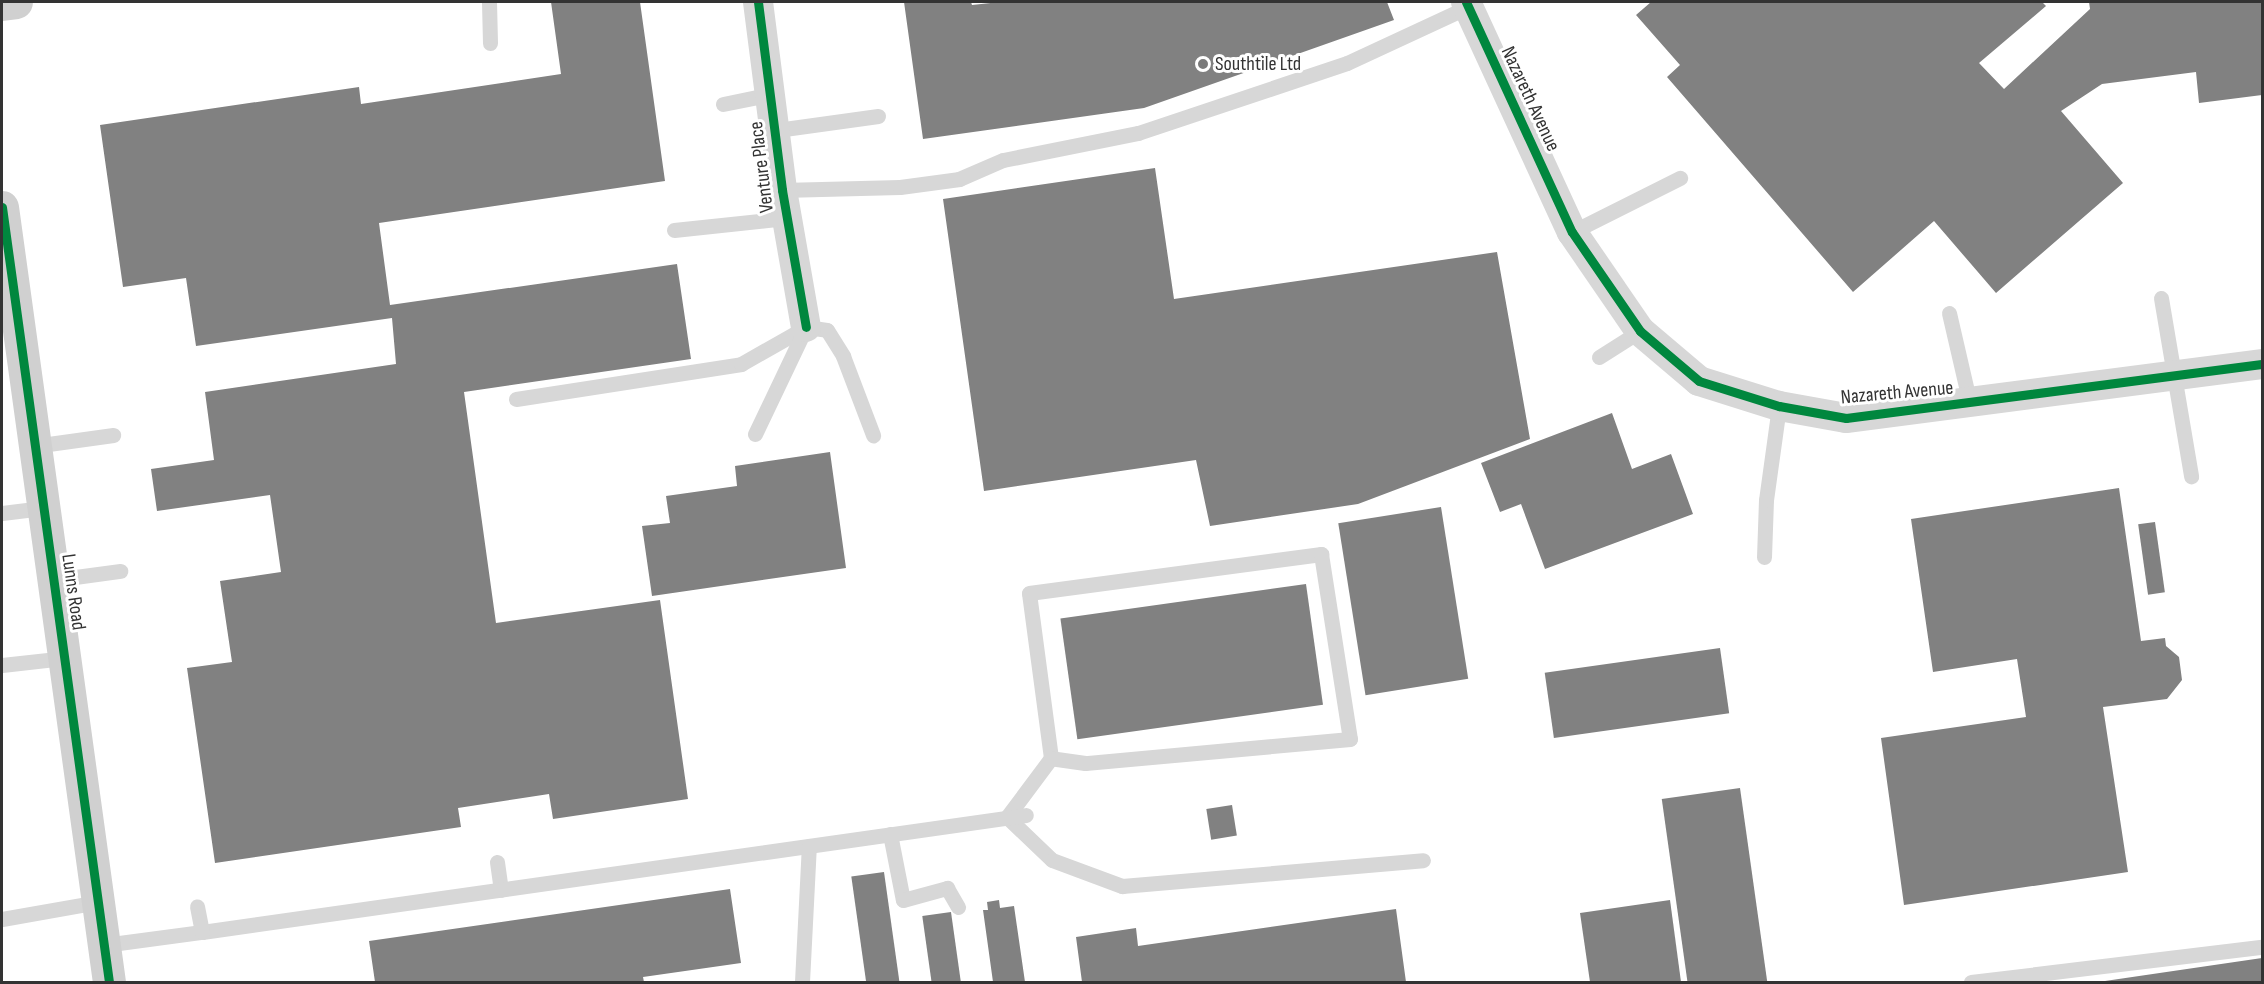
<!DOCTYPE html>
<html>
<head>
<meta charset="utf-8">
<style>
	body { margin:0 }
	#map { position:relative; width:2264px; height:984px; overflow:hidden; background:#fff; font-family:"Sofia Sans Condensed",sans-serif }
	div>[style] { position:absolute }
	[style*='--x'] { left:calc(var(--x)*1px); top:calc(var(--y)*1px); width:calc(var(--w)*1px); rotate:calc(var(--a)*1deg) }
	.building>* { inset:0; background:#818181; transform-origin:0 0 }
	.lane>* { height:15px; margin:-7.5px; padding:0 7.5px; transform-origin:7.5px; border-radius:7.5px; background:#d7d7d7 }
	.street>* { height:30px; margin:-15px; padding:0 15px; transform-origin:15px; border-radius:15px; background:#d7d7d7 }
	.secondary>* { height:33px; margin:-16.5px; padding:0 16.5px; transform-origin:16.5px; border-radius:16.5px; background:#d0d0d0 }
	.cycleway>* { height:9px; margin:-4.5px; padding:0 4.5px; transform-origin:4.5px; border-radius:4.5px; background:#00873e }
	.dots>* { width:16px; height:16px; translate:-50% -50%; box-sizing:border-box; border:3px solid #fff; border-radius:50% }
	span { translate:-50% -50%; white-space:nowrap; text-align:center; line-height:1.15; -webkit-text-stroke:6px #fff; paint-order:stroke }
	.poi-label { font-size:20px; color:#333 }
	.left { translate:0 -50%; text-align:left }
	.street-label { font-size:20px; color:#333 }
	.frame { position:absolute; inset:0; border:3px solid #333; pointer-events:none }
</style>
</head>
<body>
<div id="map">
	<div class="building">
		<div style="clip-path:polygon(551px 2px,640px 2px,665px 181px,379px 223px,390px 305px,677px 264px,691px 359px,464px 392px,496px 623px,660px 600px,688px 799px,553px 819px,549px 794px,458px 808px,461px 827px,215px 863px,187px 668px,232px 662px,220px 581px,281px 572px,270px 495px,157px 511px,151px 469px,214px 460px,205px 392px,396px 364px,392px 318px,196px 346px,186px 278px,123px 287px,100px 125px,359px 87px,361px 104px,561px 74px)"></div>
		<div style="clip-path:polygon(904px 2px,971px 2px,972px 5px,1000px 2px,1387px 2px,1394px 20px,1144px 108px,923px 139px)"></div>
		<div style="clip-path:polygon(1651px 2px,2042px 2px,2046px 6px,1979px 63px,2004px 89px,2090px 9px,2089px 2px,2262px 2px,2262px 95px,2199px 103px,2196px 72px,2102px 84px,2061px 111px,2123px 183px,1996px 293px,1934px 221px,1853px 292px,1667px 77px,1680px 65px,1636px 15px)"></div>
		<div style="clip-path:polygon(1155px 168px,1174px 299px,1497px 252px,1530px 439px,1358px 504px,1210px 526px,1196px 460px,984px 491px,943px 199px)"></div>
		<div style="clip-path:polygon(1612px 413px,1632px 469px,1671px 454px,1693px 514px,1545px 569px,1521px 504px,1500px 512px,1481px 463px)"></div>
		<div style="clip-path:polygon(830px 452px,846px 568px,652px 596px,642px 526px,670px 523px,666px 496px,737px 486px,735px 466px)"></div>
		<div style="clip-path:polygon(2119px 488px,2141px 641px,2165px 638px,2166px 646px,2179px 657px,2182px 680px,2167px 699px,2103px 707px,2128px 872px,1904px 905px,1881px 738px,2026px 717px,2017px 659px,1933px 672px,1911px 519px)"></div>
		<div style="left:1441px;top:507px;width:174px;height:104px;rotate:81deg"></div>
		<div style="left:2155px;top:522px;width:71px;height:17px;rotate:82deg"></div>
		<div style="left:1306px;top:584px;width:122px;height:248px;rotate:82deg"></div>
		<div style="left:1720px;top:648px;width:66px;height:177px;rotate:82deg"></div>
		<div style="left:1740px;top:788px;width:196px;height:79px;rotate:82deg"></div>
		<div style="left:1232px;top:805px;width:31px;height:26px;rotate:81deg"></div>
		<div style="left:884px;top:872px;width:111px;height:33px;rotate:82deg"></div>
		<div style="clip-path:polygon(730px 889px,741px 963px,643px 977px,644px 982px,375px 982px,369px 941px)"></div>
		<div style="clip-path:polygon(999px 900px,1000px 908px,1014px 906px,1025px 982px,993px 982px,983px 910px,988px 910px,987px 902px)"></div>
		<div style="clip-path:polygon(1670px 900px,1681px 982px,1590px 982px,1580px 913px)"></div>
		<div style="clip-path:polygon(1396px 909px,1406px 982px,1082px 982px,1076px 937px,1136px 928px,1138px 946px)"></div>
		<div style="left:951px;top:912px;width:71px;height:29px;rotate:82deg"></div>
		<div style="clip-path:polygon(2262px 958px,2262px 982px,2105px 982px,2105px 981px)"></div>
	</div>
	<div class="lane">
		<div style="--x:489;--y:2;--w:41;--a:88.6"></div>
		<div style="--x:723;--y:104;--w:50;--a:-11.5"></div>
		<div style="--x:777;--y:130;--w:102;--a:-7.9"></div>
		<div style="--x:782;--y:190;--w:118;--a:-1.5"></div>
		<div style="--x:900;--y:187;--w:60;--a:-7.7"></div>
		<div style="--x:959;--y:179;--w:48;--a:-23.4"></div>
		<div style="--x:1003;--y:160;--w:138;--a:-11.3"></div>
		<div style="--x:1138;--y:133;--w:220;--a:-18.5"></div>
		<div style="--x:1347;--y:63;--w:138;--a:-24.9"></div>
		<div style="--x:674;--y:230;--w:114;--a:-6.1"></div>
		<div style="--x:1572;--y:232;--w:121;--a:-26.6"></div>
		<div style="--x:2161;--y:298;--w:181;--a:80.4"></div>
		<div style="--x:1949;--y:313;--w:93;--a:77"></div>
		<div style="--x:1599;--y:357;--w:49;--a:-32.4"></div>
		<div style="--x:516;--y:399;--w:228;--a:-8.8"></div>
		<div style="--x:741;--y:364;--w:75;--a:-29.6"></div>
		<div style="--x:755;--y:434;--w:119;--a:-64.5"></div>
		<div style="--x:806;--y:327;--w:21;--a:8"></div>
		<div style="--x:827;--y:330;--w:31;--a:58"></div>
		<div style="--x:843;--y:356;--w:85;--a:69.2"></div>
		<div style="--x:34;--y:446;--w:80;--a:-7.9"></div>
		<div style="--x:2;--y:513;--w:41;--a:-7"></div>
		<div style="--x:1764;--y:557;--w:57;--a:-88"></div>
		<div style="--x:1766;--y:500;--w:95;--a:-82.1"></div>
		<div style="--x:53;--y:580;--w:68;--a:-7.7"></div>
		<div style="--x:2;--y:665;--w:62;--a:-6.4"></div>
		<div style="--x:1051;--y:758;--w:166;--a:-97.6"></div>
		<div style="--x:1029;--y:593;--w:295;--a:-7.6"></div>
		<div style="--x:1321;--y:554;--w:187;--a:81.1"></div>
		<div style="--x:1350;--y:739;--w:266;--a:174.8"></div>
		<div style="--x:1085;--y:763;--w:34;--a:-172"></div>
		<div style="--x:1051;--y:758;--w:74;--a:126.7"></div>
		<div style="--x:1007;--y:817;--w:62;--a:43.7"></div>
		<div style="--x:1052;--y:860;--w:75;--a:20.4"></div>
		<div style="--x:1122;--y:886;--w:302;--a:-4.9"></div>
		<div style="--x:890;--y:834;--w:67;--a:78.9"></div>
		<div style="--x:903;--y:900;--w:46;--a:-15.3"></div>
		<div style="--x:947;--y:888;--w:22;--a:60"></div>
		<div style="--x:497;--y:862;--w:28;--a:82"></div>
		<div style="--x:2;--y:919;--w:97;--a:-10"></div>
		<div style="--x:202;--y:932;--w:832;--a:-8.08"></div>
		<div style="--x:104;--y:945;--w:99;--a:-7.6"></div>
		<div style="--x:202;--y:932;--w:26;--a:-101"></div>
		<div style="--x:802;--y:982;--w:136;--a:-87.1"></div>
		<div style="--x:1971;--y:982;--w:293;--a:-6.9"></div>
	</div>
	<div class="street">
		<div style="--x:758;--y:2;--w:190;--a:82.7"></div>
		<div style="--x:782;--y:190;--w:139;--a:80.1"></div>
		<div style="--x:1466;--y:2;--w:253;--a:65.3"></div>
		<div style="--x:1572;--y:232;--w:120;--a:55.5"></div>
		<div style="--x:1640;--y:331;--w:77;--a:40.3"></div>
		<div style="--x:1699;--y:381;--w:84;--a:17.4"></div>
		<div style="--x:1779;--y:406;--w:68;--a:10.2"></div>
		<div style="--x:1846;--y:418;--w:419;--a:-7.4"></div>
	</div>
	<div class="secondary">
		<div style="--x:2;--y:4;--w:14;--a:-8"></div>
		<div style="--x:2;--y:207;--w:782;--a:82.14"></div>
	</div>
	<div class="cycleway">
		<div style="--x:758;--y:2;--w:190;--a:82.7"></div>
		<div style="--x:782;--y:190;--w:139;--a:80.1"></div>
		<div style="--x:1466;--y:2;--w:253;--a:65.3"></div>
		<div style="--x:1572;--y:232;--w:120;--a:55.5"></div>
		<div style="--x:1640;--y:331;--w:77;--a:40.3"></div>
		<div style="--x:1699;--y:381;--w:84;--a:17.4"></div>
		<div style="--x:1779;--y:406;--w:68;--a:10.2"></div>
		<div style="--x:1846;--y:418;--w:419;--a:-7.4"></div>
		<div style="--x:2;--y:207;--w:782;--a:82.14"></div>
	</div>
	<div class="dots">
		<div style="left:1203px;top:64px;background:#7a7a7a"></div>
	</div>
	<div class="poi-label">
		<span class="left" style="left:1215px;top:64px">Southtile Ltd</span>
	</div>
	<div class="street-label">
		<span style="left:1530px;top:99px;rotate:65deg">Nazareth Avenue</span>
		<span style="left:762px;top:167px;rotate:-97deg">Venture Place</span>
		<span style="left:1897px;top:393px;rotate:-5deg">Nazareth Avenue</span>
		<span style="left:73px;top:592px;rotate:82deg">Lunns Road</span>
	</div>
	<div class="frame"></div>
</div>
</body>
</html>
